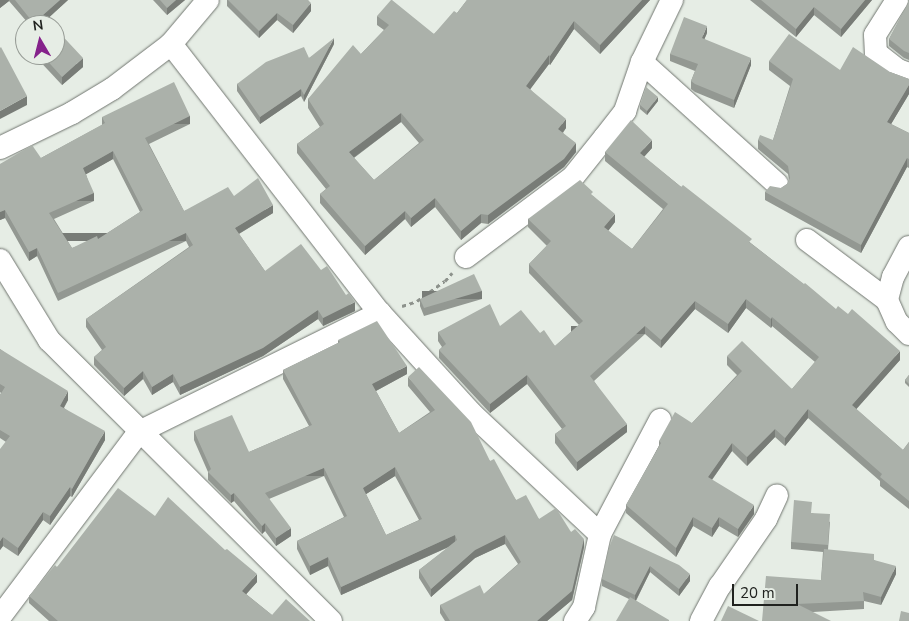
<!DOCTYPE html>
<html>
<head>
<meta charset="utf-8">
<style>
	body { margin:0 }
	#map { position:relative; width:909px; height:621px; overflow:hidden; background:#e6ede5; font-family:"Nunito Sans",sans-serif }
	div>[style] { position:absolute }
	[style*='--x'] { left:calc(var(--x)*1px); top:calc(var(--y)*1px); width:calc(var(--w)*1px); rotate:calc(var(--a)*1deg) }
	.path>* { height:3px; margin-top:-1.5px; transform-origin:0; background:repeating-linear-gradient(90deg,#8d928c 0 4px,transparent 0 8px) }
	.roads { filter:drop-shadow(0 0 1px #70756f) drop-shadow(0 0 1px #70756f) }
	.minor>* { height:22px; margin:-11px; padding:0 11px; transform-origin:11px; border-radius:11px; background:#fff }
	.wall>* { inset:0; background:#939892 }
	.shaded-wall>* { inset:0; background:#787c77; transform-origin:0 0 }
	.building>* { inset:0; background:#abb1aa }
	span { translate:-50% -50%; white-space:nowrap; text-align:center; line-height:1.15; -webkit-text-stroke:4px #e6ede5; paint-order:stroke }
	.north { position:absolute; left:15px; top:15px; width:50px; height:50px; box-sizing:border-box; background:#e6ede5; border:1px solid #979c96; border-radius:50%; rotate:352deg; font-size:14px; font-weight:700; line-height:20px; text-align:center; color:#20221f }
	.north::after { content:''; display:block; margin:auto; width:18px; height:22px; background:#85228b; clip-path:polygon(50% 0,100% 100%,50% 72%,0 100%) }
	.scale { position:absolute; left:732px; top:584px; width:66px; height:22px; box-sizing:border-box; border:2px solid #20221f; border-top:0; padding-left:6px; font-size:15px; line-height:18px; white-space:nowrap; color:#20221f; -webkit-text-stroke:4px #e6ede5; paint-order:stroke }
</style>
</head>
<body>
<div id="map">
	<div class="path">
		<div style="--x:402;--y:306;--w:16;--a:-18"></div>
		<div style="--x:417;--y:301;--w:34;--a:-36"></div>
		<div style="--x:445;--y:281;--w:11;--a:-49"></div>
	</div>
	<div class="roads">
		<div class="minor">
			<div style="--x:897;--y:0;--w:41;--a:122.2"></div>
			<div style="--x:875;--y:35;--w:18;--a:87"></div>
			<div style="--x:876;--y:53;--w:28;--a:38"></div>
			<div style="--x:898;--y:70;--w:12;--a:20"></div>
			<div style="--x:171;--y:44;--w:341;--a:52.2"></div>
			<div style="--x:380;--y:313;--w:135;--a:47.7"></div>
			<div style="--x:471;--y:413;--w:177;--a:43.2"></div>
			<div style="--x:642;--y:62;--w:182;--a:42.1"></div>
			<div style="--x:0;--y:148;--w:80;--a:-25.9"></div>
			<div style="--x:72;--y:113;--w:47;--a:-31"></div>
			<div style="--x:112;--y:89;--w:74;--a:-37.3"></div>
			<div style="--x:171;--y:44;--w:57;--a:-49.9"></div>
			<div style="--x:807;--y:240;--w:100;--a:36.9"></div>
			<div style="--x:909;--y:247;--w:34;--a:118"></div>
			<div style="--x:893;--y:277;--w:24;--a:105"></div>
			<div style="--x:887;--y:300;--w:24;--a:66"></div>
			<div style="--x:897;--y:322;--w:17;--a:45"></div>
			<div style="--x:466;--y:257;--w:134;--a:-36.8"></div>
			<div style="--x:573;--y:177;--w:51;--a:-51.3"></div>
			<div style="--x:605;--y:137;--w:33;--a:-52"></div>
			<div style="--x:625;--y:111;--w:52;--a:-70.9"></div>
			<div style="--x:642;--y:62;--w:69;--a:-64.2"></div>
			<div style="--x:0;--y:260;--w:94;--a:58.5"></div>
			<div style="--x:49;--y:340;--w:398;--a:44.9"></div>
			<div style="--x:0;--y:617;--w:231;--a:-53.1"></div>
			<div style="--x:139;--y:432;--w:269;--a:-26.3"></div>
			<div style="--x:575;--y:621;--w:17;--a:-57"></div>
			<div style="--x:584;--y:607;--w:75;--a:-77.6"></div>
			<div style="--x:600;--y:534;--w:129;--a:-62.2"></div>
			<div style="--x:701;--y:621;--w:40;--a:-62"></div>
			<div style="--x:720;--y:586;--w:81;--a:-55.5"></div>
			<div style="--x:766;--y:519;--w:26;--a:-65"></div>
		</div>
	</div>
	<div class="wall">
		<div style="clip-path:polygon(0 0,68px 0,47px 19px,28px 23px,9px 1px,0 8px)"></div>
		<div style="clip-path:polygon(153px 0,185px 0,167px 15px)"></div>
		<div style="clip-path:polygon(227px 0,308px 0,311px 11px,293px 33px,277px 20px,259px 38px,227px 6px)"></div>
		<div style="clip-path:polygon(evenodd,467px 0,650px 0,600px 54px,574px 29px,550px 65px,549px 64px,530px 89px,566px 128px,563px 133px,576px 152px,564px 167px,488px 224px,481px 223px,461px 240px,435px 207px,411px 227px,405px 219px,365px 255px,320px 203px,320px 194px,326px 189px,297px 153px,297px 144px,320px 127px,308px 108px,308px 99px,361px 54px,384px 30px,377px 25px,377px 16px,434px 34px,457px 13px,467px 0,401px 122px,419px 143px,374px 180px,354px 158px,401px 122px)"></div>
		<div style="clip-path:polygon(750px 0,872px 0,841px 37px,814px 15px,796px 37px)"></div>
		<div style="clip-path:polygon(909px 2px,909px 60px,904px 58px,889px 46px,889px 39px)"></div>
		<div style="clip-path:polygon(25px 26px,25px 45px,19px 39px,19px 31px)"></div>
		<div style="clip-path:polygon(707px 33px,704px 39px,751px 65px,734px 108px,695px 92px,691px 89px,691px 81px,695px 71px,670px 61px,670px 54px)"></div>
		<div style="clip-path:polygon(334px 44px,304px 102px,301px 96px,260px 124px,237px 91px,237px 84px,309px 58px)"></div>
		<div style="clip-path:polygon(34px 55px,55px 55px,83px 67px,62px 85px)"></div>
		<div style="clip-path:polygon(769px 61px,840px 70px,890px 72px,909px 79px,909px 94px,891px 124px,909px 133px,909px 168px,907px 167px,861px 253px,765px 200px,765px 192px,781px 188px,787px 184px,789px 180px,788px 174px,758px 149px,758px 140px,773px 140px,790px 86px,769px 70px)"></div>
		<div style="clip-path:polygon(658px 101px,647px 115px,640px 109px,640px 105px)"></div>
		<div style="clip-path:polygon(evenodd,102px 117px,190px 124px,149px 144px,184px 211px,234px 196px,273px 213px,239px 234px,265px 271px,321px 270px,355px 311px,323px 326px,318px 319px,263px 356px,180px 395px,173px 382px,152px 395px,143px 379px,124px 396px,94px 365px,94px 357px,102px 350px,86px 327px,86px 319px,189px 247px,186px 241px,58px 301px,37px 256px,29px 261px,5px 218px,0 220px,0 164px,41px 158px,102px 125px,102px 117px,113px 159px,140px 212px,98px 239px,72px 248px,54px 219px,94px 201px,86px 174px,113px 159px)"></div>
		<div style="clip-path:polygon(652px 148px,644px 157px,752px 244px,900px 360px,856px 409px,903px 450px,909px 442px,909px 509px,880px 486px,880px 481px,808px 418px,785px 446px,775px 437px,747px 466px,732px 451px,712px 480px,754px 514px,738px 537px,719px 526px,712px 537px,693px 526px,676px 557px,626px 513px,626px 505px,659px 446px,659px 441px,692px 423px,737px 375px,727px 365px,727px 356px,792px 389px,815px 362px,772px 326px,771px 328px,746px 308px,728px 333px,695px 309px,661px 348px,645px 334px,594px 381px,627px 432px,577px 471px,555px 443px,555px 434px,562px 429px,527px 384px,490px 413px,439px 358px,439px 350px,442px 347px,438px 341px,438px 332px,500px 326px,540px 333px,555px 346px,579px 325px,529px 273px,529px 264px,547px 246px,528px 227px,528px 219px,593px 196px,615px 222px,608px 231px,632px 249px,663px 209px,605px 161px,605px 152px)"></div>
		<div style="clip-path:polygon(420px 299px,482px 299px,424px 316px,420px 306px)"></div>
		<div style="clip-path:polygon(evenodd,338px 340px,407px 374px,376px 391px,399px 433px,430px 412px,408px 386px,408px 377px,490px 461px,516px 500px,539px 519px,571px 532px,584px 547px,572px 600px,547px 621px,445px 621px,440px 613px,440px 605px,484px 594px,518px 564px,505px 544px,475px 558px,431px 597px,419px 578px,419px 570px,449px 547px,341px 595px,328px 566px,310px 575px,297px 549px,297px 541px,344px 517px,324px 476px,269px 499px,291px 536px,276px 546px,265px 531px,262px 534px,234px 501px,231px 503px,208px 480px,208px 472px,194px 440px,194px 431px,249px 452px,309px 426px,283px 379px,283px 370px,338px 343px,338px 340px,395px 476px,419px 520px,386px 535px,366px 494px,395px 476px)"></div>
		<div style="clip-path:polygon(0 349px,68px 400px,64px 408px,105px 440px,72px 497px,70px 496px,50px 525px,43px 520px,18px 556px,3px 546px,0 550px,6px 442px,0 438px,0 395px,1px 393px,0 392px)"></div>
		<div style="clip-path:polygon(909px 375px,909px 387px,905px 383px,905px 380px)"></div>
		<div style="clip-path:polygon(812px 513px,830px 522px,828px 550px,874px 560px,896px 574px,881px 605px,864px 601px,864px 609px,813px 612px,762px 621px,821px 580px,823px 552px,791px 549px,791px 542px)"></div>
		<div style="clip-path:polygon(155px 516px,257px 582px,246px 594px,272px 615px,310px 621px,49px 621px,29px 603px,29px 596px,57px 567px)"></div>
		<div style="clip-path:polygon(610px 545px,690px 581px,679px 596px,650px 572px,636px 601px,669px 621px,629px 599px,602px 586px,602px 579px)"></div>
	</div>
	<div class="shaded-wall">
		<div style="clip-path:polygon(0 0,9px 0,9px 1px,0 8px)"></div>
		<div style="clip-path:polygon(60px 0,68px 0,43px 23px,43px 15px)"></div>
		<div style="clip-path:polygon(176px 0,185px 0,167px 15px,167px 8px)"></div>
		<div style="clip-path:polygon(642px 0,650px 0,600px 54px,600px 45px)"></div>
		<div style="clip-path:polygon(865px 0,872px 0,841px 37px,841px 29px)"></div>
		<div style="clip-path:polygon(311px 3px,311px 11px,293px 33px,293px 25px)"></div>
		<div style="clip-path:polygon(814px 7px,814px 15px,796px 37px,796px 29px)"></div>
		<div style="clip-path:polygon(277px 13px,277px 20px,259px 38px,259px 31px)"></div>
		<div style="clip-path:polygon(574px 21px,574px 29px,550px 65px,550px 56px)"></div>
		<div style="clip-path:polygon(707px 26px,707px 33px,702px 45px,702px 38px)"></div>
		<div style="clip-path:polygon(334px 38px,334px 44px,304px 102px,304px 95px)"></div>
		<div style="clip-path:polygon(549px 55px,549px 64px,526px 95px,526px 86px)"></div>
		<div style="clip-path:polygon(83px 58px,83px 67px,62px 85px,62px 77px)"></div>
		<div style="clip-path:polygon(751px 58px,751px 65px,734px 108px,734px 100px)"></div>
		<div style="clip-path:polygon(909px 85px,909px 94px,887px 131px,887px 122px)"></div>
		<div style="clip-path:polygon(301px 89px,301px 96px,260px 124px,260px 117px)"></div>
		<div style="clip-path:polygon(27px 96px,27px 105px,0 119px,0 111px)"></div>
		<div style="clip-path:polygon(658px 97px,658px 101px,647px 115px,647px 111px)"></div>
		<div style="clip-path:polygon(401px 113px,401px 122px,349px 161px,349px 152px)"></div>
		<div style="left:190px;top:116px;width:8px;height:50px;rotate:90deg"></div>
		<div style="clip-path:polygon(566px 119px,566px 128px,558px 138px,558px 129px)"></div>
		<div style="clip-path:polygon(652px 140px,652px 148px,640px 161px,640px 153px)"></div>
		<div style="clip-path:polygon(576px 143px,576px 152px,564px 167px,488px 224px,488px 215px)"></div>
		<div style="clip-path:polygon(113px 151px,113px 159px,83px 176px,83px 168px)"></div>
		<div style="clip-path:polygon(907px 158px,907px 167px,861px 253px,861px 245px)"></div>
		<div style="left:94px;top:193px;width:8px;height:49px;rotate:90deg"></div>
		<div style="clip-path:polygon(435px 198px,435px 207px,411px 227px,411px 218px)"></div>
		<div style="clip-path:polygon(273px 205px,273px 213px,235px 236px,235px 228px)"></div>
		<div style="clip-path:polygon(5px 210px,5px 218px,0 220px,0 212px)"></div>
		<div style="clip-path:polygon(405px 211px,405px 219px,365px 255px,365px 246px)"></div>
		<div style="clip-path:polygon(481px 214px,481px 223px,461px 240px,461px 231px)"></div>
		<div style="clip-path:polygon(615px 214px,615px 222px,604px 236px,604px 227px)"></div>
		<div style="left:186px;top:233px;width:8px;height:141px;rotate:90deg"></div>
		<div style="clip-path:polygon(37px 248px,37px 256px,29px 261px,29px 252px)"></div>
		<div style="left:482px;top:291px;width:8px;height:60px;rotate:90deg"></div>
		<div style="clip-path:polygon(746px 299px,746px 308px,728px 333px,728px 324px)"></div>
		<div style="clip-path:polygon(695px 301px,695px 309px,661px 348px,661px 340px)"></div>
		<div style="clip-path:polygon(355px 302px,355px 311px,323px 326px,323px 318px)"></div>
		<div style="clip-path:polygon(318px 310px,318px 319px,263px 356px,180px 395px,180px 387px)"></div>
		<div style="clip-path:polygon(772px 317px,772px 326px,771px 328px,771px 319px)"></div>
		<div style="left:645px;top:326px;width:8px;height:74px;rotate:90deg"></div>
		<div style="clip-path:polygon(900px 351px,900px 360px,852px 414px,852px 405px)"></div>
		<div style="clip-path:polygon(407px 366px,407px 374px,372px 393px,372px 384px)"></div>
		<div style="clip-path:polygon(143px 371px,143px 379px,124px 396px,124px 388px)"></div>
		<div style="clip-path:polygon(173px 374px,173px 382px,152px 395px,152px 387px)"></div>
		<div style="clip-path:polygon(527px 375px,527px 384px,490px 413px,490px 404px)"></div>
		<div style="clip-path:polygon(68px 391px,68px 400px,60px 414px,60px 406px)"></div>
		<div style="clip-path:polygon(808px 409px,808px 418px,785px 446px,785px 438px)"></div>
		<div style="clip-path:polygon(627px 424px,627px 432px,577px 471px,577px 462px)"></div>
		<div style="clip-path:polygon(775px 429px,775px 437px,747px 466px,747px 457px)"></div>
		<div style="clip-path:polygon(105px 431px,105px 440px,72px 497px,72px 489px)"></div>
		<div style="clip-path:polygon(732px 443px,732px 451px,708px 485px,708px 477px)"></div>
		<div style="clip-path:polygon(395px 467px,395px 476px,363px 496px,363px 488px)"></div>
		<div style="left:324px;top:468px;width:8px;height:64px;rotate:90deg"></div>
		<div style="clip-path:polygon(70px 487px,70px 496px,50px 525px,50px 516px)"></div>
		<div style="clip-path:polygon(234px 493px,234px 501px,231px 503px,231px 495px)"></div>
		<div style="clip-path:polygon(754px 505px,754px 514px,738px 537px,738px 529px)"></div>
		<div style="clip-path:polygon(43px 512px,43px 520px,18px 556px,18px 548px)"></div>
		<div style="clip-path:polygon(693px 517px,693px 526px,676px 557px,676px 548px)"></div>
		<div style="clip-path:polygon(719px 517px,719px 526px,712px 537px,712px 528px)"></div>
		<div style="clip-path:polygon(265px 523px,265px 531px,262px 534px,262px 526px)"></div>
		<div style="clip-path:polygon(291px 528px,291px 536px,276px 546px,276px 538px)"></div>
		<div style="clip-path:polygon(455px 535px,455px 544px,341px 595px,341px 587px)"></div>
		<div style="clip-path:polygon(505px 535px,505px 544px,475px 558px,431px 597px,431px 589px,475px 550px)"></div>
		<div style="clip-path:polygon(3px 537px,3px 546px,0 550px,0 541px)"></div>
		<div style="clip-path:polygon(584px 539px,584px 547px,572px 600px,547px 621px,537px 621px)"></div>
		<div style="clip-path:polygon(328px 557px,328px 566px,310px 575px,310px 566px)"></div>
		<div style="clip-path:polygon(650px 566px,650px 572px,635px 602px,635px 595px)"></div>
		<div style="clip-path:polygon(896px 566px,896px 574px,881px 605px,881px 597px)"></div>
		<div style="clip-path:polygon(257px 574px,257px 582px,242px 599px,242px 591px)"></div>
		<div style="clip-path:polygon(690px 574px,690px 581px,679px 596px,679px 589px)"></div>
	</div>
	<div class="building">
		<div style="clip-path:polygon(15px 0,60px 0,43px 15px,52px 25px,26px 25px,31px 20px)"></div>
		<div style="clip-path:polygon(160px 0,176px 0,167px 8px)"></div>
		<div style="clip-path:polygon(228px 0,308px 0,311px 3px,293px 25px,277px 13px,259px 31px)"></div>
		<div style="clip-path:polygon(evenodd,391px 0,392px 0,434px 34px,454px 11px,457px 13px,467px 0,642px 0,600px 45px,574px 21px,550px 56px,549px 55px,526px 86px,566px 119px,558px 129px,576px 143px,564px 159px,488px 215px,481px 214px,461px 231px,435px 198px,411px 218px,405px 211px,365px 246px,320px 194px,330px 186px,297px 144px,324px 124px,308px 99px,353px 45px,361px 54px,389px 25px,377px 16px,391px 0,401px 113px,424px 140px,374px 180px,349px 152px,401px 113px)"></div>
		<div style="clip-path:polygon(761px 0,865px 0,841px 29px,814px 7px,796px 29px)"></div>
		<div style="clip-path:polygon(909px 2px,909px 53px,904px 51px,889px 39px)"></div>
		<div style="clip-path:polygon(684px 17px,707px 26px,702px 38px,751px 58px,734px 100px,695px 84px,691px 81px,698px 64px,670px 54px)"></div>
		<div style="clip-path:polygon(25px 26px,25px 37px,19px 31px)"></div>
		<div style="clip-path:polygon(55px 28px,83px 58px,62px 77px,42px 55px,55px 55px)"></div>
		<div style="clip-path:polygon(789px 34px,840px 70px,853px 47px,890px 72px,909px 79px,909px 85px,887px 122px,909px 133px,909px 159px,907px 158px,861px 245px,765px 192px,770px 186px,781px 188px,787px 184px,790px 178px,788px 166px,758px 140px,760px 135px,773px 140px,793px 79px,769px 61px)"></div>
		<div style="clip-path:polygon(334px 38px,304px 95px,301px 89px,260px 117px,237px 84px,266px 62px,304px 47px,309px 58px)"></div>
		<div style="clip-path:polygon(1px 47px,27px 96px,0 111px,0 48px)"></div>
		<div style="clip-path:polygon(evenodd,174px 82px,190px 116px,145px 138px,184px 211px,228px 187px,234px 196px,258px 178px,273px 205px,235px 228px,265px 271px,301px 244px,321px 270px,327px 266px,346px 295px,349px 293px,355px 302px,323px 318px,318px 310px,263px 348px,180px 387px,173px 374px,152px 387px,143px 371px,124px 388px,94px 357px,106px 347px,86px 319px,193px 245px,186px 233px,58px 293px,37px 248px,29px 252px,5px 210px,0 212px,0 164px,32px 145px,41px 158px,105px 123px,102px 117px,174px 82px,113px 151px,143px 210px,98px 239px,97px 236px,72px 248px,49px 213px,94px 193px,83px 168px,113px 151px)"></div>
		<div style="clip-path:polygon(646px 87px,658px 97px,647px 111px,640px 105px)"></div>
		<div style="clip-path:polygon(631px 120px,652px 140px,640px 153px,681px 187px,683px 185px,752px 239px,749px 242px,804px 284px,805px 283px,836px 309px,838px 306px,848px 314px,852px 309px,900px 351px,852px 405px,903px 450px,909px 442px,909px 501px,880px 477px,882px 474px,808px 409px,785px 438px,775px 429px,747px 457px,732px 443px,708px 477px,754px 505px,738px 529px,719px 517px,712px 528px,693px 517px,676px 548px,626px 505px,661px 443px,659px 441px,675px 412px,692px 423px,742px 371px,727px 356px,742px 341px,792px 389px,819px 357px,772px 317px,771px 319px,746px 299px,728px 324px,695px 301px,661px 340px,645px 326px,590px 376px,627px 424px,577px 462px,555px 434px,566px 426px,527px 375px,490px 404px,439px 350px,446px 344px,438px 332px,490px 304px,500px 326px,521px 310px,540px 333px,544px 330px,555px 346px,583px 321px,529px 264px,551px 241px,528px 219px,580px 180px,593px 192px,591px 194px,615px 214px,604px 227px,632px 249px,668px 204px,605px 152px)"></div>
		<div style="clip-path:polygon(474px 274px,482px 291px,424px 308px,420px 299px)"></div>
		<div style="clip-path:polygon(evenodd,377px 321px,407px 366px,372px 384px,399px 433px,435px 410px,408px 377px,419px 367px,471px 422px,490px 461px,494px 459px,516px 500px,526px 495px,539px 519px,556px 508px,571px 532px,575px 529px,584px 539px,572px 591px,537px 621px,450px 621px,440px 605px,480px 585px,484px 594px,521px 562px,505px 535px,475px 550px,431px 589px,419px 570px,457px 540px,455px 535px,341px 587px,328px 557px,310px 566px,297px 541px,347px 516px,324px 468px,265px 493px,291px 528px,276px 538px,265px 523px,262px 526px,234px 493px,231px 495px,208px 472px,211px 469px,194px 431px,232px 415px,249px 452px,312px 425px,283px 370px,340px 342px,338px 340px,377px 321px,395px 467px,422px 519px,386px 535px,363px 488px,395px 467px)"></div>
		<div style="clip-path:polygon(0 349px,68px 391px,60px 406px,105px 431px,72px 489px,70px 487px,50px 516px,43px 512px,18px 548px,3px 537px,0 541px,0 449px,10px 436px,0 430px,0 395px,5px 387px,0 384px)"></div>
		<div style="clip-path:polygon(909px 375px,909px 384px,905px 380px)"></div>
		<div style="clip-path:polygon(118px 488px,155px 516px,168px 497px,225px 550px,227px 549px,257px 574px,242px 591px,272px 615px,286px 599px,310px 621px,58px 621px,29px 596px,55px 565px,57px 567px)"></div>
		<div style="clip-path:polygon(794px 500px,812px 502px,811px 513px,830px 514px,828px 545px,791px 542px)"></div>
		<div style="clip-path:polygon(614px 535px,679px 565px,690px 574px,679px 589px,650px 566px,635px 595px,602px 579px,610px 545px)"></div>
		<div style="clip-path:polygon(824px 549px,874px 554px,874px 560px,896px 566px,881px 597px,863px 592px,864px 601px,797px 604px,831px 621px,762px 621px,766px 576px,821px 580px)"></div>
		<div style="clip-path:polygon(630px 597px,669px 620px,669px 621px,616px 621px)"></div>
		<div style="clip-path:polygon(728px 606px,759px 621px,721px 621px)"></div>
		<div style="clip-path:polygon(901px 611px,909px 613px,909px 621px,899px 621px)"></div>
	</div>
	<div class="north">N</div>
	<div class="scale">20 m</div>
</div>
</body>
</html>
